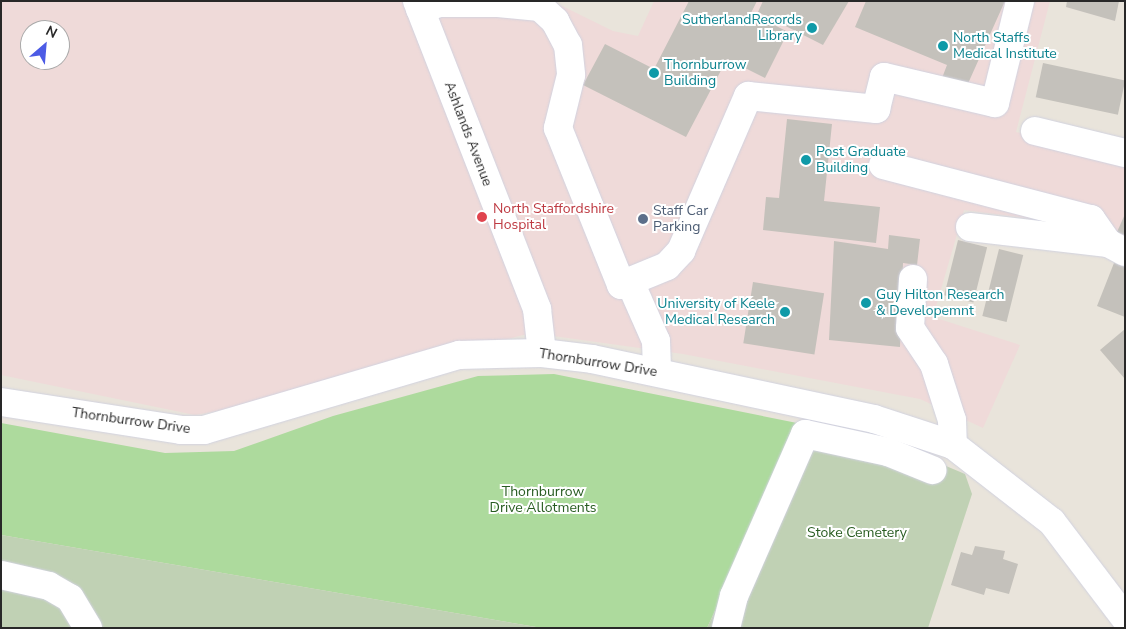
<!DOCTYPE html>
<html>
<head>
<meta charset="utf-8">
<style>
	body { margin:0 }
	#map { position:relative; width:1126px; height:629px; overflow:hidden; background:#e9e4db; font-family:"Nunito Sans",sans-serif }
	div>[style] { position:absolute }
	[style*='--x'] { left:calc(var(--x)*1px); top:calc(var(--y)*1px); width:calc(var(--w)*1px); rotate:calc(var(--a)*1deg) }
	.medical>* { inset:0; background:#efdad9 }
	.green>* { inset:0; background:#adda9d }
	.cemetery>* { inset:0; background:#c0d1b4 }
	.building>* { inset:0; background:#c4c1bb; transform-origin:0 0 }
	.roads { filter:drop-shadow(0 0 1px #d1d2df) drop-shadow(0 0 1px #d1d2df) }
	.minor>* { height:28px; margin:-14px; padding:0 14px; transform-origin:14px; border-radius:14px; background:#fff }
	.dots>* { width:14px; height:14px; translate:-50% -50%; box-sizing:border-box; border:2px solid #fff; border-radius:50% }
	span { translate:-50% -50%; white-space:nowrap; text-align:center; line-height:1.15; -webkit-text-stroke:4px #fff; paint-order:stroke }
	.culture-label { font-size:14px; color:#0d838f }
	.right { translate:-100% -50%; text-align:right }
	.left { translate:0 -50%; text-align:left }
	.street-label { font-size:14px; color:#282828 }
	.health-label { font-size:14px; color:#be3a42 }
	.service-label { font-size:14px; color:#4e5e75 }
	.park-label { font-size:14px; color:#285c21 }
	.frame { position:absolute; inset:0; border:2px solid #282828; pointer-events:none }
	.north { position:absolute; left:20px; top:20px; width:50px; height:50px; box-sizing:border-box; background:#fff; border:1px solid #a9a9a9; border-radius:50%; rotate:27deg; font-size:14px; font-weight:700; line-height:20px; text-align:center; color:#282828 }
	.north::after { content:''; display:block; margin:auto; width:18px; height:22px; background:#4c5be5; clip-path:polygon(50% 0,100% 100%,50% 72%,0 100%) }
</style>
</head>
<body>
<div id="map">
	<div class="medical">
		<div style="clip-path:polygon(evenodd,1px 1px,552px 1px,613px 31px,638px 36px,654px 1px,1050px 1px,1016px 132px,1125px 157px,1125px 245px,1073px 224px,964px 210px,933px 317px,1020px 345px,983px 428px,920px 399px,683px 354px,553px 336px,523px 335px,271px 401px,195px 415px,1px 375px,1px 1px,30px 30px,60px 30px,60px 60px,30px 60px,30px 30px)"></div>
	</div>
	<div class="green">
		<div style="clip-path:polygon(554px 374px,802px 424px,707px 628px,542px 628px,1px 535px,1px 423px,165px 453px,234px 451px,333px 416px,478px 376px)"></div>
	</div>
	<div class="cemetery">
		<div style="clip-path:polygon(802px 424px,896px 445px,965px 474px,972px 494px,928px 628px,707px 628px)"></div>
		<div style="clip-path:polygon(1px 535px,542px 628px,1px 628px)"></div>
	</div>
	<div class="building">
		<div style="clip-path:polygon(689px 1px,757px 1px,751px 13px,788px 32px,765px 78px,727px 59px,686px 137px,583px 85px,605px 44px,654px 69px)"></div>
		<div style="clip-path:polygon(763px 1px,849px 1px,823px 45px,758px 12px)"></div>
		<div style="clip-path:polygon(866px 1px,1005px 1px,966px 88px,942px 78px,947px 65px,855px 27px)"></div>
		<div style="clip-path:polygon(1067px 1px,1119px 1px,1115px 21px,1066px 7px)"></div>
		<div style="left:1043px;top:63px;width:84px;height:35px;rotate:12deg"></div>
		<div style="clip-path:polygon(787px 119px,832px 124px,824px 201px,880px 207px,876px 243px,763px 230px,766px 197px,779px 198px)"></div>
		<div style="clip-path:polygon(1125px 214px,1125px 235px,1117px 232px)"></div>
		<div style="clip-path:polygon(889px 235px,920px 239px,917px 265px,903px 263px,900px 347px,829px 340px,834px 241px,888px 249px)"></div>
		<div style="left:958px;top:240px;width:30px;height:57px;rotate:14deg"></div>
		<div style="left:999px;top:249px;width:25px;height:69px;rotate:14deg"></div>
		<div style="clip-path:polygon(1114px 263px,1125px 267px,1125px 317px,1097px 306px)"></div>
		<div style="left:753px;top:282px;width:72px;height:62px;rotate:9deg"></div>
		<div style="clip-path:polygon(1125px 329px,1125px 379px,1100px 350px)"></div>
		<div style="clip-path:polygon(975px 546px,1005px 551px,1003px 559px,1018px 564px,1009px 594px,986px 588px,984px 595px,951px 585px,961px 552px,972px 555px)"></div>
	</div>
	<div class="roads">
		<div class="minor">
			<div style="--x:417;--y:1;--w:331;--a:68.7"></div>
			<div style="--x:537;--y:309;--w:44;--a:83.5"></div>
			<div style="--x:420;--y:9;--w:21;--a:-17"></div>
			<div style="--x:440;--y:3;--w:58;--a:0"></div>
			<div style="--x:498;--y:3;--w:42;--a:5.4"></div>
			<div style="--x:540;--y:7;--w:21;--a:43"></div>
			<div style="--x:555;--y:21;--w:27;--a:62"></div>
			<div style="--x:568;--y:45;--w:30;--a:84"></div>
			<div style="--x:571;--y:75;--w:55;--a:103.8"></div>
			<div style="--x:558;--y:128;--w:169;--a:68.1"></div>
			<div style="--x:621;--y:285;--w:50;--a:-22.4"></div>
			<div style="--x:667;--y:266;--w:21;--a:-47"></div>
			<div style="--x:681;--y:251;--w:169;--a:-66.6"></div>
			<div style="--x:748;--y:96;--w:129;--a:5.8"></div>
			<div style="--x:876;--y:109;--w:33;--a:-76"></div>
			<div style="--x:884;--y:77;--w:114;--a:13.2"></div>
			<div style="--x:995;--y:103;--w:105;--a:-76.2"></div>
			<div style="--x:1035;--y:131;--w:93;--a:13.7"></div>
			<div style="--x:883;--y:165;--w:215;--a:14.6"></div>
			<div style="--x:1091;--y:219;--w:29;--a:55"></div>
			<div style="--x:1108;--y:243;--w:19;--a:28"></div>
			<div style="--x:970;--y:227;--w:139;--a:6.6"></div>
			<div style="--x:913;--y:279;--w:49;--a:93.5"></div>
			<div style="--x:910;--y:328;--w:43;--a:56.3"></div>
			<div style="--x:934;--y:364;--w:59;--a:72.2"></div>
			<div style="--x:952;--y:420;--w:25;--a:88"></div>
			<div style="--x:630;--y:282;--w:64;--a:66.2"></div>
			<div style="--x:656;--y:341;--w:31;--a:88"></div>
			<div style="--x:1;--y:402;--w:182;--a:8.8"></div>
			<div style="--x:181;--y:430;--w:23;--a:0"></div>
			<div style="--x:204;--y:430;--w:266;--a:-16.4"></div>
			<div style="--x:459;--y:355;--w:83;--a:-1.4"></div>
			<div style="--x:542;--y:353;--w:50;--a:6.8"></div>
			<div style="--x:592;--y:359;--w:288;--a:12"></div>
			<div style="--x:874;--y:419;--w:83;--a:18.2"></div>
			<div style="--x:953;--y:445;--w:125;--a:37.9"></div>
			<div style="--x:1052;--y:522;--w:121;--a:52.8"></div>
			<div style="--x:1;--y:575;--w:49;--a:12.9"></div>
			<div style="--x:49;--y:586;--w:24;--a:30"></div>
			<div style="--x:70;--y:598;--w:35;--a:59"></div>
			<div style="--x:726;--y:628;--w:33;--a:-76"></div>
			<div style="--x:734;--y:596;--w:177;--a:-66.3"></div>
			<div style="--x:805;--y:434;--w:85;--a:12.2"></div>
			<div style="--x:888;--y:452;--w:48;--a:22.2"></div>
		</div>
	</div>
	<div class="dots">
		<div style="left:812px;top:28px;background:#0f9aa8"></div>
		<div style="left:943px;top:46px;background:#0f9aa8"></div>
		<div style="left:654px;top:73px;background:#0f9aa8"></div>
		<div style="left:806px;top:160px;background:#0f9aa8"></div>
		<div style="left:482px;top:217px;background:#e0444e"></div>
		<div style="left:643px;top:219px;background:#5c6f8a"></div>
		<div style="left:866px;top:303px;background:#0f9aa8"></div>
		<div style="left:785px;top:312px;background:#0f9aa8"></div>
	</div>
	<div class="culture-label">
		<span class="right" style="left:802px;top:28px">SutherlandRecords<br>Library</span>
		<span class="left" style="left:953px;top:46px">North Staffs<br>Medical Institute</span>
		<span class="left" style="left:664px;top:73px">Thornburrow<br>Building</span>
		<span class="left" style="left:816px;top:160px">Post Graduate<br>Building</span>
		<span class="left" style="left:876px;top:303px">Guy Hilton Research<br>&amp; Developemnt</span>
		<span class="right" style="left:775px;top:312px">University of Keele<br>Medical Research</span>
	</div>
	<div class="street-label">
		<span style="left:468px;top:134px;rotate:69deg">Ashlands Avenue</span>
		<span style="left:598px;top:363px;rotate:9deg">Thornburrow Drive</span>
		<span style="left:131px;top:421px;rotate:8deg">Thornburrow Drive</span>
	</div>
	<div class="health-label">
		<span class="left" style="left:493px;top:217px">North Staffordshire<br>Hospital</span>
	</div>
	<div class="service-label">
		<span class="left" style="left:653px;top:219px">Staff Car<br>Parking</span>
	</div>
	<div class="park-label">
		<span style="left:543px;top:500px">Thornburrow<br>Drive Allotments</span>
		<span style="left:857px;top:533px">Stoke Cemetery</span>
	</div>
	<div class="frame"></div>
	<div class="north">N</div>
</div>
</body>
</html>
